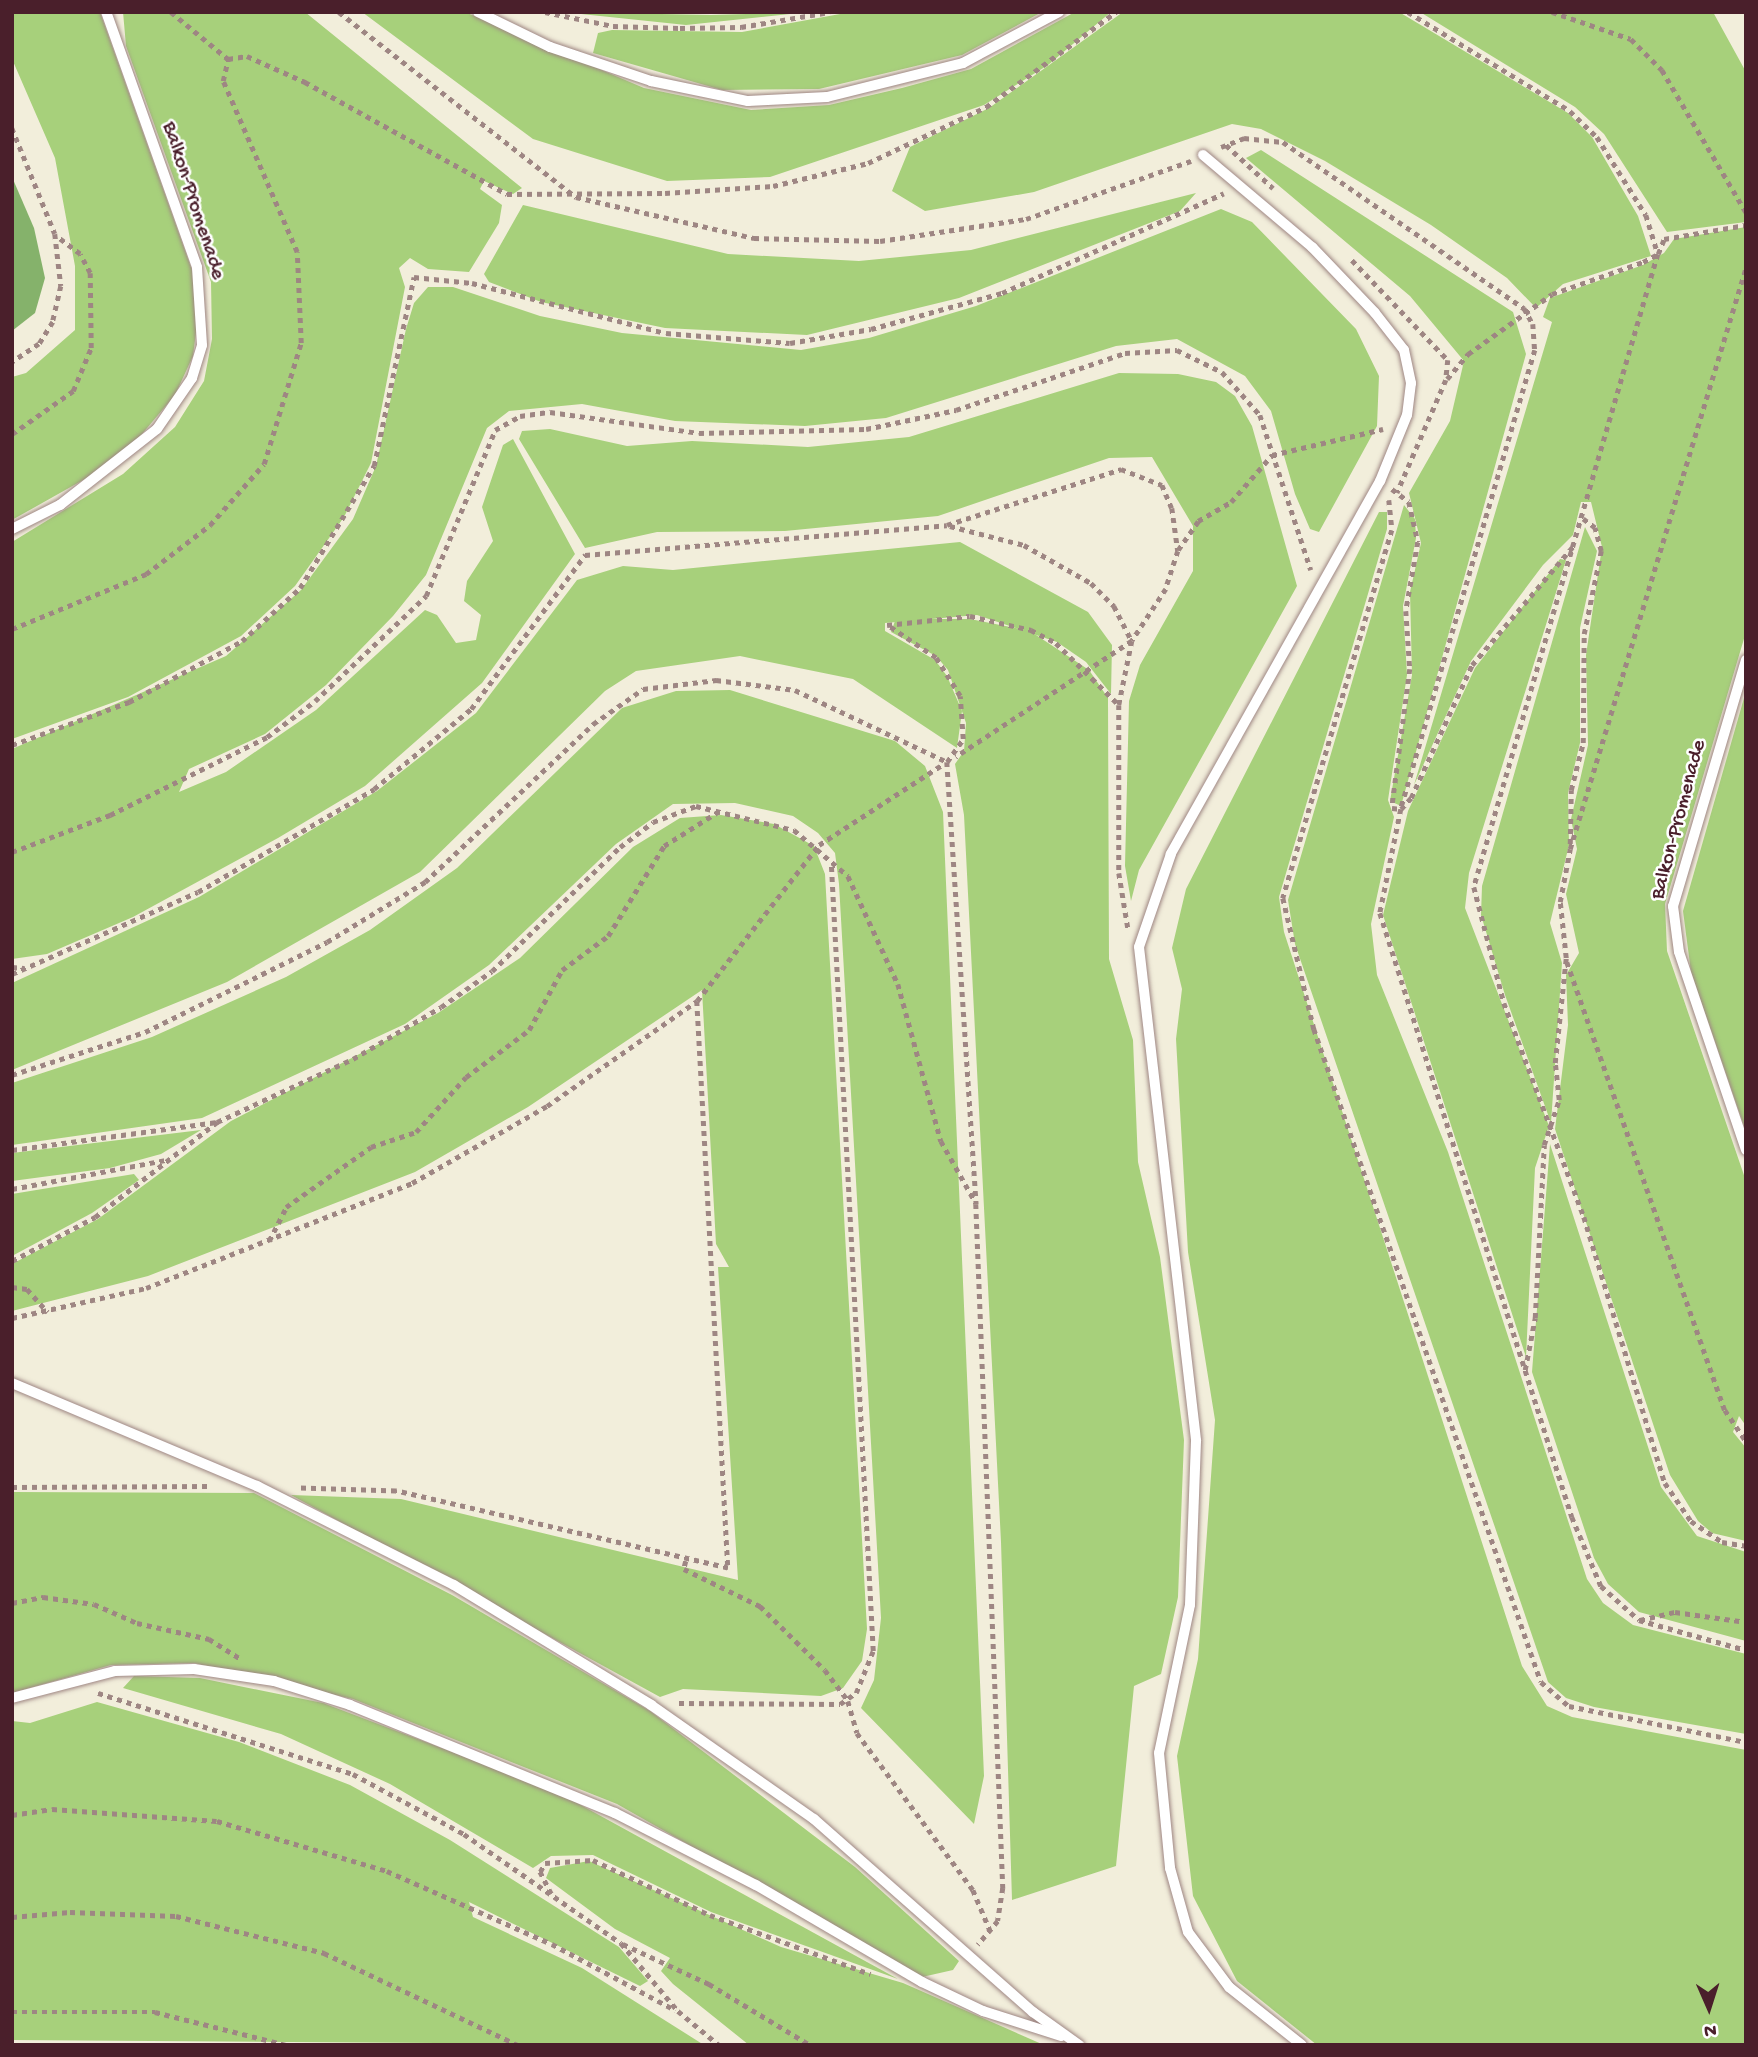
<!DOCTYPE html>
<html>
<head>
<meta charset="utf-8">
<style>
	body { margin:0 }
	#map { position:relative; width:1758px; height:2057px; overflow:hidden; background:#f2eedb; font-family:"Gochi Hand",sans-serif }
	div>[style] { position:absolute }
	[style*='--x'] { left:calc(var(--x)*1px); top:calc(var(--y)*1px); width:calc(var(--w)*1px); rotate:calc(var(--a)*1deg) }
	.green>* { inset:0; background:#a7d07b }
	.forest>* { inset:0; background:#85b26b }
	.path>* { height:4.5px; margin-top:-2.25px; transform-origin:0; background:repeating-linear-gradient(90deg,#9e8683 0 5px,transparent 0 10px) }
	.roads { filter:drop-shadow(0 0 2px #9e8683) drop-shadow(0 0 2px #9e8683) }
	.lane>* { height:10px; margin:-5px; padding:0 5px; transform-origin:5px; border-radius:5px; background:#fff }
	span { translate:-50% -50%; white-space:nowrap; text-align:center; line-height:1.15; -webkit-text-stroke:5px #fff; paint-order:stroke }
	.street-label { font-size:21px; color:#4a1f2b }
	.frame { position:absolute; inset:0; border:14px solid #4a1f2b; pointer-events:none }
	.north { position:absolute; left:1674px; top:1973px; width:70px; height:70px; -webkit-text-stroke:5px #fff; paint-order:stroke; rotate:177deg; font-size:19px; font-weight:700; line-height:28px; text-align:center; color:#4a1f2b }
	.north::after { content:''; display:block; margin:auto; width:24px; height:32px; background:#4a1f2b; clip-path:polygon(50% 0,100% 100%,50% 72%,0 100%) }
</style>
</head>
<body>
<div id="map">
	<div class="green">
		<div style="clip-path:polygon(12px 12px,100px 12px,193px 273px,198px 316px,193px 356px,175px 395px,142px 434px,108px 466px,12px 520px,12px 377px,26px 373px,75px 330px,75px 266px,55px 158px,12px 59px)"></div>
		<div style="clip-path:polygon(123px 12px,305px 12px,522px 188px,513px 194px,484px 181px,480px 189px,502px 205px,499px 223px,469px 272px,428px 269px,410px 258px,399px 268px,405px 287px,371px 463px,344px 517px,295px 586px,241px 636px,128px 697px,12px 739px,12px 542px,123px 474px,175px 427px,204px 381px,212px 339px,211px 282px,126px 46px)"></div>
		<div style="clip-path:polygon(362px 12px,465px 12px,644px 88px,751px 110px,829px 105px,902px 88px,971px 69px,1075px 12px,1111px 12px,1048px 65px,984px 105px,770px 177px,667px 181px,533px 139px)"></div>
		<div style="clip-path:polygon(562px 12px,711px 15px,809px 12px,686px 25px)"></div>
		<div style="clip-path:polygon(851px 12px,1042px 12px,962px 55px,819px 89px,722px 90px,593px 53px,598px 33px,612px 30px,742px 32px)"></div>
		<div style="clip-path:polygon(1123px 12px,1399px 12px,1568px 113px,1592px 137px,1638px 216px,1651px 256px,1563px 284px,1536px 308px,1507px 278px,1431px 225px,1325px 161px,1261px 129px,1232px 124px,1034px 192px,925px 211px,892px 191px,910px 147px,989px 108px)"></div>
		<div style="clip-path:polygon(1420px 12px,1713px 12px,1746px 72px,1746px 222px,1667px 232px,1604px 134px,1575px 107px)"></div>
		<div style="clip-path:polygon(1261px 150px,1513px 312px,1526px 354px,1401px 806px,1390px 801px,1412px 675px,1410px 592px,1421px 543px,1409px 493px,1450px 421px,1464px 361px,1410px 296px,1246px 158px)"></div>
		<div style="clip-path:polygon(1196px 193px,1180px 211px,959px 298px,807px 335px,665px 328px,541px 302px,489px 282px,484px 274px,523px 205px,728px 254px,859px 261px,971px 250px)"></div>
		<div style="clip-path:polygon(1221px 209px,1252px 222px,1356px 329px,1379px 376px,1377px 426px,1319px 532px,1310px 529px,1295px 494px,1271px 411px,1245px 376px,1177px 339px,1116px 346px,886px 418px,805px 426px,675px 421px,582px 404px,509px 411px,487px 428px,426px 575px,393px 616px,326px 685px,265px 734px,189px 769px,179px 792px,226px 772px,316px 710px,425px 610px,437px 615px,456px 643px,476px 640px,481px 615px,464px 601px,467px 581px,493px 541px,482px 507px,503px 445px,513px 439px,575px 554px,482px 683px,365px 786px,278px 838px,133px 917px,47px 954px,12px 959px,12px 749px,226px 656px,301px 590px,353px 519px,376px 466px,406px 329px,414px 303px,428px 287px,453px 287px,540px 316px,622px 333px,801px 350px,869px 338px,976px 306px)"></div>
		<div style="clip-path:polygon(1746px 227px,1746px 632px,1665px 904px,1667px 951px,1746px 1181px,1746px 1426px,1739px 1416px,1733px 1432px,1746px 1448px,1746px 1541px,1712px 1533px,1698px 1521px,1670px 1475px,1555px 1129px,1568px 1025px,1566px 975px,1579px 953px,1566px 894px,1577px 849px,1571px 819px,1588px 745px,1586px 655px,1602px 547px,1591px 502px,1581px 502px,1573px 535px,1543px 565px,1471px 661px,1414px 785px,1552px 322px,1543px 317px,1550px 298px,1643px 265px,1664px 253px,1674px 239px)"></div>
		<div style="clip-path:polygon(1119px 373px,1178px 374px,1216px 382px,1235px 396px,1252px 426px,1297px 586px,1139px 870px,1131px 901px,1125px 866px,1129px 701px,1140px 665px,1193px 571px,1193px 526px,1152px 457px,1109px 458px,938px 516px,785px 531px,657px 532px,585px 548px,519px 439px,522px 431px,550px 429px,627px 446px,692px 441px,808px 447px,909px 437px)"></div>
		<div style="clip-path:polygon(1404px 505px,1415px 519px,1416px 538px,1403px 606px,1407px 675px,1388px 800px,1394px 817px,1371px 924px,1377px 975px,1448px 1152px,1587px 1579px,1603px 1603px,1633px 1625px,1746px 1654px,1746px 1734px,1594px 1707px,1566px 1698px,1548px 1682px,1295px 944px,1288px 900px)"></div>
		<div style="clip-path:polygon(1379px 512px,1387px 512px,1387px 529px,1279px 897px,1284px 932px,1522px 1666px,1547px 1706px,1572px 1717px,1746px 1750px,1746px 2045px,1317px 2045px,1237px 1981px,1193px 1896px,1177px 1756px,1198px 1659px,1215px 1420px,1188px 1252px,1176px 1039px,1182px 989px,1172px 948px,1186px 889px)"></div>
		<div style="clip-path:polygon(1585px 527px,1597px 551px,1580px 628px,1580px 743px,1568px 793px,1569px 845px,1550px 923px,1562px 963px,1551px 1123px,1505px 995px,1481px 915px,1482px 886px)"></div>
		<div style="clip-path:polygon(960px 542px,1088px 612px,1112px 645px,1111px 694px,1086px 662px,1057px 642px,977px 615px,885px 623px,885px 631px,935px 660px,947px 676px,962px 711px,957px 748px,853px 679px,740px 656px,636px 671px,605px 691px,420px 872px,227px 982px,12px 1070px,12px 983px,199px 897px,377px 791px,476px 713px,577px 580px,623px 566px,673px 570px)"></div>
		<div style="clip-path:polygon(1560px 559px,1566px 560px,1469px 873px,1465px 908px,1549px 1126px,1535px 1168px,1526px 1357px,1383px 915px,1408px 811px,1475px 668px)"></div>
		<div style="clip-path:polygon(920px 619px,970px 619px,1030px 631px,1089px 670px,1108px 698px,1109px 959px,1133px 1040px,1138px 1162px,1160px 1257px,1184px 1440px,1178px 1597px,1161px 1674px,1134px 1686px,1116px 1866px,1012px 1900px,1001px 1542px,964px 815px,955px 764px,964px 751px,966px 723px,948px 670px,936px 656px,891px 632px,895px 621px)"></div>
		<div style="clip-path:polygon(730px 690px,895px 741px,925px 766px,943px 812px,984px 1776px,974px 1824px,861px 1708px,874px 1680px,881px 1618px,839px 884px,835px 853px,818px 833px,793px 816px,735px 803px,673px 804px,616px 844px,489px 965px,405px 1024px,202px 1118px,12px 1145px,12px 1083px,152px 1037px,286px 977px,370px 930px,457px 868px,622px 708px,676px 691px)"></div>
		<div style="clip-path:polygon(1746px 691px,1746px 1132px,1691px 972px,1683px 911px)"></div>
		<div style="clip-path:polygon(721px 815px,774px 824px,814px 846px,825px 874px,867px 1629px,862px 1661px,843px 1688px,821px 1696px,683px 1689px,660px 1697px,291px 1495px,401px 1499px,738px 1580px,718px 1267px,729px 1267px,716px 1244px,702px 990px,528px 1107px,415px 1172px,148px 1276px,12px 1311px,12px 1264px,98px 1219px,231px 1121px,438px 1013px,520px 958px,633px 847px,680px 818px)"></div>
		<div style="clip-path:polygon(201px 1130px,161px 1154px,110px 1168px,12px 1181px,12px 1153px)"></div>
		<div style="clip-path:polygon(1550px 1144px,1661px 1487px,1697px 1536px,1746px 1552px,1746px 1641px,1639px 1612px,1608px 1584px,1594px 1558px,1532px 1372px)"></div>
		<div style="clip-path:polygon(134px 1174px,139px 1180px,92px 1213px,12px 1256px,12px 1194px)"></div>
		<div style="clip-path:polygon(12px 1492px,254px 1493px,452px 1595px,650px 1711px,855px 1867px,959px 1961px,953px 1970px,922px 1977px,617px 1804px,353px 1699px,194px 1663px,111px 1665px,12px 1693px)"></div>
		<div style="clip-path:polygon(134px 1676px,200px 1678px,323px 1703px,557px 1792px,898px 1979px,711px 1912px,593px 1855px,551px 1856px,533px 1868px,390px 1784px,281px 1734px,123px 1688px)"></div>
		<div style="clip-path:polygon(97px 1702px,239px 1742px,350px 1785px,450px 1840px,619px 1947px,648px 1981px,640px 1986px,469px 1902px,473px 1917px,582px 1968px,704px 2045px,12px 2040px,12px 1721px,30px 1723px)"></div>
		<div style="clip-path:polygon(589px 1861px,781px 1947px,903px 1983px,1044px 2045px,749px 2045px,673px 1984px,661px 1971px,670px 1958px,615px 1929px,546px 1878px,550px 1868px)"></div>
	</div>
	<div class="forest">
		<div style="clip-path:polygon(12px 177px,34px 228px,45px 278px,35px 313px,12px 331px)"></div>
	</div>
	<div class="path">
		<div style="--x:171;--y:12;--w:74;--a:39.5"></div>
		<div style="--x:339;--y:12;--w:301;--a:38"></div>
		<div style="--x:576;--y:197;--w:183;--a:13"></div>
		<div style="--x:754;--y:238;--w:126;--a:1.4"></div>
		<div style="--x:880;--y:241;--w:148;--a:-8.6"></div>
		<div style="--x:1026;--y:219;--w:175;--a:-19.4"></div>
		<div style="--x:545;--y:12;--w:69;--a:11.6"></div>
		<div style="--x:613;--y:26;--w:67;--a:1.7"></div>
		<div style="--x:680;--y:28;--w:61;--a:-0.9"></div>
		<div style="--x:741;--y:27;--w:90;--a:-9.6"></div>
		<div style="--x:1408;--y:12;--w:190;--a:31.4"></div>
		<div style="--x:1570;--y:111;--w:37;--a:44"></div>
		<div style="--x:1597;--y:137;--w:92;--a:57.9"></div>
		<div style="--x:1646;--y:215;--w:41;--a:72.9"></div>
		<div style="--x:1658;--y:254;--w:659;--a:106.21"></div>
		<div style="--x:1474;--y:887;--w:120;--a:75.5"></div>
		<div style="--x:1504;--y:1003;--w:228;--a:69.5"></div>
		<div style="--x:1584;--y:1217;--w:278;--a:73.1"></div>
		<div style="--x:1665;--y:1483;--w:46;--a:55.6"></div>
		<div style="--x:1691;--y:1521;--w:37;--a:34"></div>
		<div style="--x:1722;--y:1542;--w:24;--a:9"></div>
		<div style="--x:1552;--y:12;--w:83;--a:18.9"></div>
		<div style="--x:1631;--y:39;--w:44;--a:45"></div>
		<div style="--x:1662;--y:70;--w:165;--a:59.4"></div>
		<div style="--x:228;--y:59;--w:19;--a:-9"></div>
		<div style="--x:247;--y:56;--w:64;--a:24.1"></div>
		<div style="--x:305;--y:82;--w:231;--a:29"></div>
		<div style="--x:507;--y:194;--w:158;--a:-0.4"></div>
		<div style="--x:665;--y:193;--w:108;--a:-3.7"></div>
		<div style="--x:773;--y:186;--w:98;--a:-13.6"></div>
		<div style="--x:868;--y:163;--w:131;--a:-25.4"></div>
		<div style="--x:986;--y:107;--w:161;--a:-36.2"></div>
		<div style="--x:12;--y:128;--w:114;--a:67.9"></div>
		<div style="--x:55;--y:234;--w:52;--a:83.4"></div>
		<div style="--x:61;--y:286;--w:37;--a:103"></div>
		<div style="--x:53;--y:322;--w:26;--a:122"></div>
		<div style="--x:39;--y:344;--w:32;--a:146"></div>
		<div style="--x:1226;--y:145;--w:64;--a:42.5"></div>
		<div style="--x:1221;--y:147;--w:25;--a:-21"></div>
		<div style="--x:1244;--y:138;--w:39;--a:6"></div>
		<div style="--x:1283;--y:142;--w:293;--a:34.6"></div>
		<div style="--x:1524;--y:308;--w:18;--a:61"></div>
		<div style="--x:1533;--y:324;--w:26;--a:86"></div>
		<div style="--x:1535;--y:350;--w:478;--a:106.3"></div>
		<div style="--x:1401;--y:809;--w:106;--a:101.4"></div>
		<div style="--x:1380;--y:913;--w:634;--a:72.37"></div>
		<div style="--x:1572;--y:1517;--w:75;--a:67.2"></div>
		<div style="--x:1601;--y:1586;--w:51;--a:41.8"></div>
		<div style="--x:1639;--y:1620;--w:111;--a:15.7"></div>
		<div style="--x:1352;--y:260;--w:139;--a:46.2"></div>
		<div style="--x:1448;--y:360;--w:20;--a:96"></div>
		<div style="--x:1446;--y:380;--w:123;--a:113.4"></div>
		<div style="--x:1447;--y:379;--w:33;--a:-50"></div>
		<div style="--x:1468;--y:354;--w:103;--a:-35.5"></div>
		<div style="--x:1552;--y:294;--w:96;--a:-19.4"></div>
		<div style="--x:1643;--y:262;--w:17;--a:-28"></div>
		<div style="--x:1658;--y:254;--w:16;--a:-68"></div>
		<div style="--x:1664;--y:239;--w:83;--a:-9.7"></div>
		<div style="--x:12;--y:434;--w:75;--a:-35.2"></div>
		<div style="--x:73;--y:391;--w:47;--a:-67.3"></div>
		<div style="--x:91;--y:348;--w:75;--a:-90.8"></div>
		<div style="--x:90;--y:273;--w:21;--a:-118"></div>
		<div style="--x:80;--y:254;--w:31;--a:-143"></div>
		<div style="--x:1392;--y:489;--w:21;--a:37"></div>
		<div style="--x:1409;--y:502;--w:41;--a:77.3"></div>
		<div style="--x:1418;--y:542;--w:70;--a:99.9"></div>
		<div style="--x:1406;--y:611;--w:58;--a:86.1"></div>
		<div style="--x:1410;--y:669;--w:140;--a:97.4"></div>
		<div style="--x:1392;--y:808;--w:9;--a:6"></div>
		<div style="--x:1401;--y:809;--w:15;--a:-48"></div>
		<div style="--x:1411;--y:798;--w:146;--a:-65.4"></div>
		<div style="--x:1472;--y:665;--w:157;--a:-49.6"></div>
		<div style="--x:1389;--y:500;--w:30;--a:84"></div>
		<div style="--x:1392;--y:530;--w:384;--a:106.5"></div>
		<div style="--x:1283;--y:898;--w:135;--a:76.7"></div>
		<div style="--x:1314;--y:1029;--w:691;--a:70.83"></div>
		<div style="--x:1541;--y:1682;--w:37;--a:41"></div>
		<div style="--x:1569;--y:1706;--w:181;--a:11.5"></div>
		<div style="--x:950;--y:526;--w:76;--a:14.4"></div>
		<div style="--x:1024;--y:545;--w:77;--a:29.6"></div>
		<div style="--x:1091;--y:583;--w:33;--a:45"></div>
		<div style="--x:1114;--y:606;--w:39;--a:63"></div>
		<div style="--x:1132;--y:641;--w:211;--a:146.6"></div>
		<div style="--x:1178;--y:550;--w:35;--a:-55"></div>
		<div style="--x:1198;--y:521;--w:38;--a:-30"></div>
		<div style="--x:1231;--y:502;--w:62;--a:-48.9"></div>
		<div style="--x:1272;--y:455;--w:114;--a:-13.2"></div>
		<div style="--x:12;--y:629;--w:145;--a:-22.3"></div>
		<div style="--x:146;--y:574;--w:81;--a:-37.4"></div>
		<div style="--x:210;--y:525;--w:81;--a:-48.5"></div>
		<div style="--x:264;--y:464;--w:127;--a:-73"></div>
		<div style="--x:301;--y:343;--w:91;--a:-92.5"></div>
		<div style="--x:297;--y:252;--w:186;--a:-113.4"></div>
		<div style="--x:223;--y:81;--w:23;--a:-77"></div>
		<div style="--x:12;--y:745;--w:125;--a:-20.2"></div>
		<div style="--x:129;--y:702;--w:128;--a:-28.4"></div>
		<div style="--x:242;--y:641;--w:79;--a:-42.4"></div>
		<div style="--x:300;--y:588;--w:143;--a:-58.8"></div>
		<div style="--x:374;--y:466;--w:193;--a:-78.1"></div>
		<div style="--x:414;--y:277;--w:58;--a:5.9"></div>
		<div style="--x:472;--y:283;--w:200;--a:14.5"></div>
		<div style="--x:666;--y:333;--w:124;--a:4.6"></div>
		<div style="--x:790;--y:343;--w:82;--a:-9.8"></div>
		<div style="--x:871;--y:329;--w:136;--a:-15.4"></div>
		<div style="--x:1002;--y:293;--w:243;--a:-24.2"></div>
		<div style="--x:947;--y:762;--w:443;--a:86.2"></div>
		<div style="--x:976;--y:1204;--w:685;--a:87.74"></div>
		<div style="--x:1003;--y:1888;--w:33;--a:99"></div>
		<div style="--x:998;--y:1921;--w:31;--a:130"></div>
		<div style="--x:1570;--y:844;--w:54;--a:-88.9"></div>
		<div style="--x:1571;--y:790;--w:49;--a:-75.7"></div>
		<div style="--x:1583;--y:743;--w:109;--a:-89.5"></div>
		<div style="--x:1584;--y:634;--w:85;--a:-78.4"></div>
		<div style="--x:1601;--y:551;--w:24;--a:-105"></div>
		<div style="--x:1595;--y:528;--w:15;--a:-143"></div>
		<div style="--x:12;--y:852;--w:105;--a:-20.7"></div>
		<div style="--x:110;--y:815;--w:175;--a:-26.4"></div>
		<div style="--x:267;--y:737;--w:60;--a:-36.9"></div>
		<div style="--x:315;--y:701;--w:153;--a:-43.4"></div>
		<div style="--x:426;--y:596;--w:180;--a:-67.4"></div>
		<div style="--x:495;--y:430;--w:29;--a:-29"></div>
		<div style="--x:520;--y:416;--w:30;--a:-8"></div>
		<div style="--x:550;--y:412;--w:150;--a:8"></div>
		<div style="--x:699;--y:433;--w:167;--a:-1.4"></div>
		<div style="--x:866;--y:429;--w:92;--a:-11.9"></div>
		<div style="--x:956;--y:410;--w:178;--a:-18.6"></div>
		<div style="--x:1125;--y:353;--w:52;--a:-3.3"></div>
		<div style="--x:1177;--y:350;--w:50;--a:26.1"></div>
		<div style="--x:1222;--y:372;--w:57;--a:48.5"></div>
		<div style="--x:1260;--y:415;--w:163;--a:71.8"></div>
		<div style="--x:1567;--y:962;--w:475;--a:70.6"></div>
		<div style="--x:1725;--y:1410;--w:37;--a:56"></div>
		<div style="--x:12;--y:967;--w:12;--a:5"></div>
		<div style="--x:12;--y:974;--w:203;--a:-23.8"></div>
		<div style="--x:198;--y:892;--w:204;--a:-30.3"></div>
		<div style="--x:374;--y:789;--w:126;--a:-39.5"></div>
		<div style="--x:471;--y:709;--w:192;--a:-53.5"></div>
		<div style="--x:585;--y:555;--w:363;--a:-4.7"></div>
		<div style="--x:947;--y:525;--w:183;--a:-17.8"></div>
		<div style="--x:1121;--y:469;--w:44;--a:21.3"></div>
		<div style="--x:1162;--y:485;--w:25;--a:67"></div>
		<div style="--x:1172;--y:508;--w:43;--a:82.1"></div>
		<div style="--x:1178;--y:551;--w:40;--a:108"></div>
		<div style="--x:1166;--y:589;--w:62;--a:123.2"></div>
		<div style="--x:1132;--y:641;--w:65;--a:101.5"></div>
		<div style="--x:1119;--y:705;--w:168;--a:90"></div>
		<div style="--x:1119;--y:873;--w:56;--a:80.7"></div>
		<div style="--x:697;--y:1001;--w:198;--a:-52"></div>
		<div style="--x:819;--y:845;--w:150;--a:-33.1"></div>
		<div style="--x:12;--y:1075;--w:140;--a:-17.9"></div>
		<div style="--x:145;--y:1032;--w:203;--a:-26.3"></div>
		<div style="--x:327;--y:942;--w:115;--a:-31.5"></div>
		<div style="--x:425;--y:882;--w:231;--a:-43.2"></div>
		<div style="--x:593;--y:724;--w:61;--a:-35"></div>
		<div style="--x:643;--y:689;--w:74;--a:-7"></div>
		<div style="--x:716;--y:680;--w:80;--a:7.2"></div>
		<div style="--x:795;--y:690;--w:168;--a:25.3"></div>
		<div style="--x:947;--y:762;--w:28;--a:-55"></div>
		<div style="--x:963;--y:739;--w:43;--a:-94"></div>
		<div style="--x:960;--y:696;--w:45;--a:-122.3"></div>
		<div style="--x:936;--y:658;--w:59;--a:-146"></div>
		<div style="--x:887;--y:625;--w:83;--a:-6.2"></div>
		<div style="--x:970;--y:616;--w:63;--a:12.9"></div>
		<div style="--x:1031;--y:630;--w:28;--a:27"></div>
		<div style="--x:1056;--y:643;--w:87;--a:44.5"></div>
		<div style="--x:12;--y:1150;--w:207;--a:-7.8"></div>
		<div style="--x:12;--y:1189;--w:157;--a:-10.7"></div>
		<div style="--x:269;--y:1241;--w:38;--a:-63"></div>
		<div style="--x:286;--y:1207;--w:104;--a:-35.2"></div>
		<div style="--x:371;--y:1147;--w:47;--a:-18.4"></div>
		<div style="--x:416;--y:1132;--w:74;--a:-47.7"></div>
		<div style="--x:466;--y:1077;--w:79;--a:-36.7"></div>
		<div style="--x:529;--y:1030;--w:68;--a:-61.2"></div>
		<div style="--x:562;--y:970;--w:57;--a:-36.5"></div>
		<div style="--x:608;--y:936;--w:106;--a:-58.1"></div>
		<div style="--x:664;--y:846;--w:67;--a:-32.3"></div>
		<div style="--x:12;--y:1261;--w:94;--a:-27.9"></div>
		<div style="--x:95;--y:1217;--w:155;--a:-37.9"></div>
		<div style="--x:217;--y:1122;--w:150;--a:-24.9"></div>
		<div style="--x:353;--y:1059;--w:102;--a:-30.6"></div>
		<div style="--x:441;--y:1007;--w:62;--a:-35.2"></div>
		<div style="--x:492;--y:971;--w:178;--a:-44.1"></div>
		<div style="--x:620;--y:847;--w:41;--a:-37.1"></div>
		<div style="--x:653;--y:822;--w:46;--a:-20.4"></div>
		<div style="--x:696;--y:806;--w:101;--a:13.8"></div>
		<div style="--x:794;--y:830;--w:71;--a:40.4"></div>
		<div style="--x:848;--y:876;--w:119;--a:65.2"></div>
		<div style="--x:898;--y:984;--w:163;--a:74.7"></div>
		<div style="--x:941;--y:1141;--w:71;--a:60.6"></div>
		<div style="--x:12;--y:1287;--w:15;--a:8"></div>
		<div style="--x:27;--y:1289;--w:31;--a:48"></div>
		<div style="--x:12;--y:1318;--w:137;--a:-12.6"></div>
		<div style="--x:146;--y:1288;--w:286;--a:-21.5"></div>
		<div style="--x:412;--y:1183;--w:155;--a:-29.7"></div>
		<div style="--x:547;--y:1106;--w:183;--a:-35"></div>
		<div style="--x:697;--y:1001;--w:568;--a:86.87"></div>
		<div style="--x:728;--y:1568;--w:341;--a:-166.9"></div>
		<div style="--x:396;--y:1491;--w:96;--a:-178.2"></div>
		<div style="--x:1525;--y:1370;--w:53;--a:-79.1"></div>
		<div style="--x:1535;--y:1318;--w:173;--a:-87"></div>
		<div style="--x:1544;--y:1145;--w:47;--a:-71.6"></div>
		<div style="--x:1559;--y:1100;--w:37;--a:-96"></div>
		<div style="--x:1555;--y:1063;--w:106;--a:-84"></div>
		<div style="--x:1566;--y:958;--w:56;--a:-96.1"></div>
		<div style="--x:1560;--y:902;--w:54;--a:-79.3"></div>
		<div style="--x:1570;--y:849;--w:608;--a:-73.17"></div>
		<div style="--x:12;--y:1487;--w:199;--a:-0.3"></div>
		<div style="--x:686;--y:1561;--w:8;--a:104"></div>
		<div style="--x:684;--y:1569;--w:85;--a:26"></div>
		<div style="--x:760;--y:1606;--w:91;--a:44.6"></div>
		<div style="--x:825;--y:1670;--w:39;--a:53"></div>
		<div style="--x:848;--y:1701;--w:33;--a:74"></div>
		<div style="--x:857;--y:1733;--w:195;--a:53.5"></div>
		<div style="--x:973;--y:1890;--w:43;--a:67"></div>
		<div style="--x:12;--y:1603;--w:32;--a:-11"></div>
		<div style="--x:43;--y:1597;--w:51;--a:7.8"></div>
		<div style="--x:94;--y:1604;--w:47;--a:23.8"></div>
		<div style="--x:137;--y:1623;--w:74;--a:12.5"></div>
		<div style="--x:209;--y:1639;--w:36;--a:32"></div>
		<div style="--x:1640;--y:1620;--w:36;--a:-13"></div>
		<div style="--x:1675;--y:1612;--w:72;--a:8"></div>
		<div style="--x:98;--y:1693;--w:268;--a:17.6"></div>
		<div style="--x:353;--y:1774;--w:126;--a:28.4"></div>
		<div style="--x:464;--y:1834;--w:191;--a:34.8"></div>
		<div style="--x:621;--y:1943;--w:89;--a:50"></div>
		<div style="--x:678;--y:2011;--w:53;--a:39.7"></div>
		<div style="--x:679;--y:1703;--w:161;--a:0.4"></div>
		<div style="--x:840;--y:1704;--w:19;--a:-35"></div>
		<div style="--x:856;--y:1693;--w:45;--a:-68"></div>
		<div style="--x:873;--y:1651;--w:789;--a:-93.05"></div>
		<div style="--x:12;--y:1815;--w:40;--a:-8.5"></div>
		<div style="--x:52;--y:1809;--w:165;--a:4.2"></div>
		<div style="--x:217;--y:1821;--w:177;--a:16.4"></div>
		<div style="--x:387;--y:1871;--w:180;--a:23.9"></div>
		<div style="--x:552;--y:1944;--w:140;--a:28.2"></div>
		<div style="--x:551;--y:1894;--w:25;--a:-117"></div>
		<div style="--x:540;--y:1872;--w:10;--a:-61"></div>
		<div style="--x:545;--y:1863;--w:48;--a:-3.6"></div>
		<div style="--x:593;--y:1860;--w:129;--a:25.2"></div>
		<div style="--x:710;--y:1915;--w:171;--a:20.2"></div>
		<div style="--x:12;--y:1917;--w:58;--a:-4.9"></div>
		<div style="--x:70;--y:1912;--w:106;--a:2.2"></div>
		<div style="--x:176;--y:1916;--w:153;--a:14"></div>
		<div style="--x:324;--y:1953;--w:215;--a:25.4"></div>
		<div style="--x:623;--y:1944;--w:95;--a:24.9"></div>
		<div style="--x:709;--y:1984;--w:118;--a:31.1"></div>
		<div style="--x:12;--y:2012;--w:143;--a:0"></div>
		<div style="--x:155;--y:2012;--w:135;--a:14.1"></div>
	</div>
	<div class="roads">
		<div class="lane">
			<div style="--x:478;--y:12;--w:80;--a:25.9"></div>
			<div style="--x:550;--y:47;--w:107;--a:18.6"></div>
			<div style="--x:651;--y:81;--w:99;--a:11.7"></div>
			<div style="--x:748;--y:101;--w:79;--a:-2.9"></div>
			<div style="--x:827;--y:97;--w:140;--a:-14"></div>
			<div style="--x:963;--y:63;--w:109;--a:-28"></div>
			<div style="--x:1203;--y:155;--w:143;--a:40.2"></div>
			<div style="--x:1312;--y:247;--w:91;--a:46.3"></div>
			<div style="--x:1375;--y:313;--w:47;--a:51.9"></div>
			<div style="--x:1404;--y:350;--w:34;--a:78"></div>
			<div style="--x:1411;--y:383;--w:32;--a:97"></div>
			<div style="--x:1407;--y:415;--w:71;--a:112.2"></div>
			<div style="--x:1380;--y:481;--w:428;--a:119.3"></div>
			<div style="--x:1171;--y:854;--w:98;--a:109"></div>
			<div style="--x:1139;--y:947;--w:497;--a:83.4"></div>
			<div style="--x:1196;--y:1441;--w:164;--a:92.1"></div>
			<div style="--x:1190;--y:1605;--w:151;--a:101.8"></div>
			<div style="--x:1159;--y:1753;--w:116;--a:84.5"></div>
			<div style="--x:1170;--y:1868;--w:66;--a:74.3"></div>
			<div style="--x:1188;--y:1932;--w:69;--a:53.3"></div>
			<div style="--x:1229;--y:1987;--w:93;--a:38.5"></div>
			<div style="--x:12;--y:529;--w:54;--a:-26.6"></div>
			<div style="--x:60;--y:505;--w:123;--a:-38.1"></div>
			<div style="--x:157;--y:429;--w:62;--a:-55.5"></div>
			<div style="--x:192;--y:378;--w:34;--a:-73"></div>
			<div style="--x:202;--y:345;--w:78;--a:-93.7"></div>
			<div style="--x:197;--y:267;--w:271;--a:-109.6"></div>
			<div style="--x:1746;--y:660;--w:257;--a:106.5"></div>
			<div style="--x:1673;--y:906;--w:46;--a:82.6"></div>
			<div style="--x:1679;--y:952;--w:209;--a:71.3"></div>
			<div style="--x:12;--y:1383;--w:266;--a:22.8"></div>
			<div style="--x:257;--y:1486;--w:220;--a:26.7"></div>
			<div style="--x:454;--y:1585;--w:231;--a:31.3"></div>
			<div style="--x:651;--y:1705;--w:199;--a:35"></div>
			<div style="--x:814;--y:1819;--w:292;--a:41.4"></div>
			<div style="--x:1033;--y:2012;--w:57;--a:35.7"></div>
			<div style="--x:12;--y:1698;--w:106;--a:-14.7"></div>
			<div style="--x:115;--y:1671;--w:79;--a:-1.5"></div>
			<div style="--x:194;--y:1669;--w:81;--a:8.5"></div>
			<div style="--x:274;--y:1681;--w:80;--a:17.5"></div>
			<div style="--x:350;--y:1705;--w:286;--a:22.2"></div>
			<div style="--x:615;--y:1813;--w:158;--a:27.1"></div>
			<div style="--x:756;--y:1885;--w:192;--a:30.3"></div>
			<div style="--x:922;--y:1982;--w:68;--a:25.4"></div>
			<div style="--x:983;--y:2011;--w:82;--a:17.8"></div>
		</div>
	</div>
	<div class="street-label">
		<span style="left:192px;top:201px;rotate:72deg">Balkon-Promenade</span>
		<span style="left:1680px;top:820px;rotate:-75deg">Balkon-Promenade</span>
	</div>
	<div class="frame"></div>
	<div class="north">N</div>
</div>
</body>
</html>
